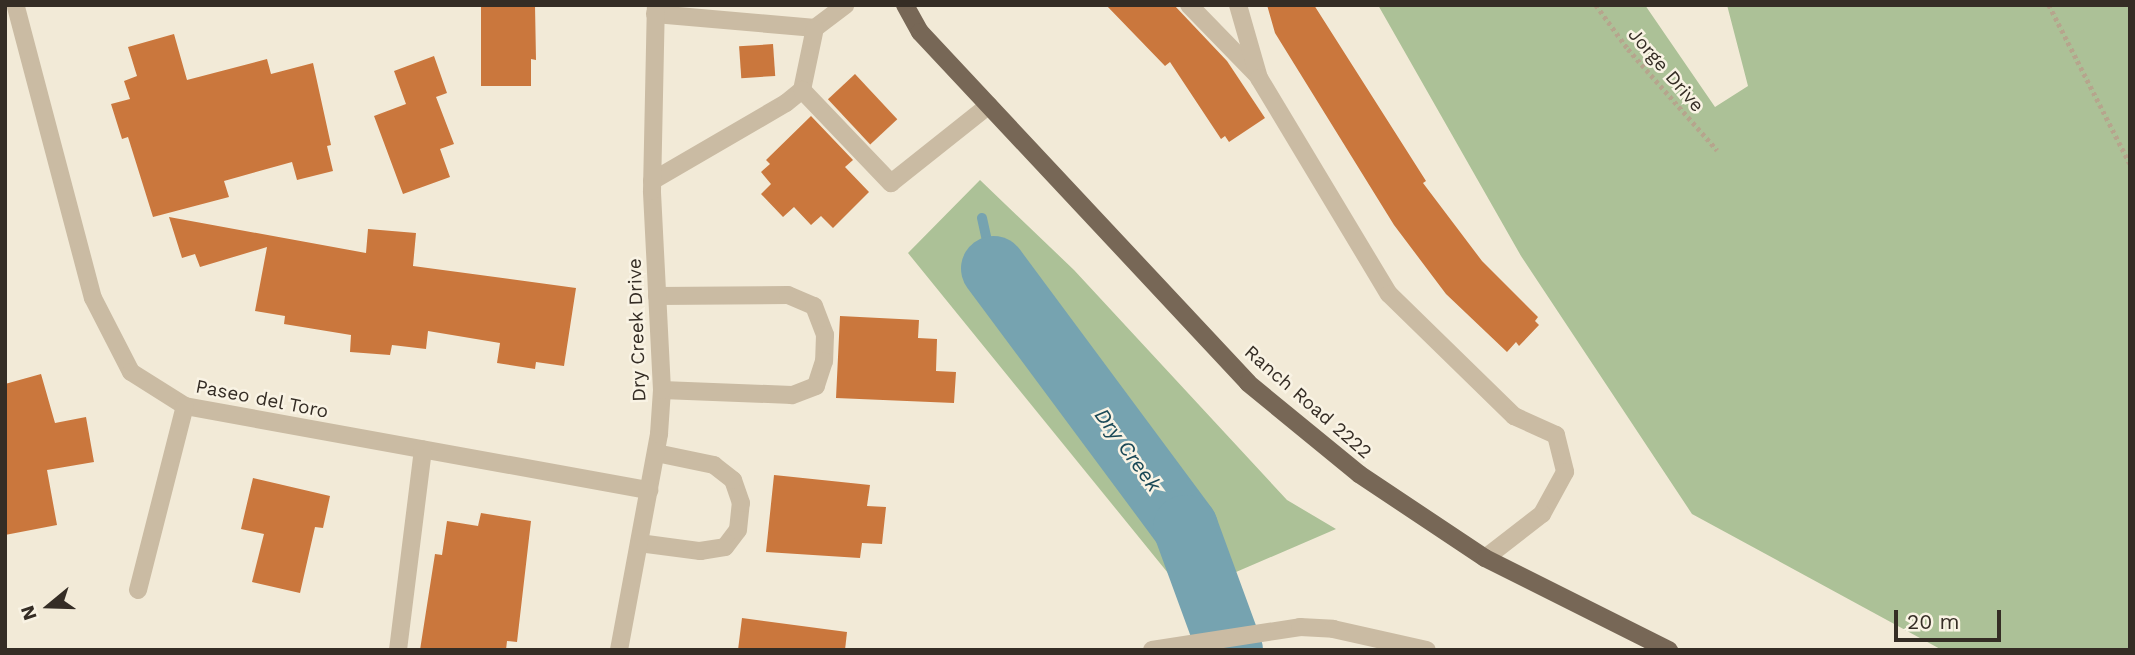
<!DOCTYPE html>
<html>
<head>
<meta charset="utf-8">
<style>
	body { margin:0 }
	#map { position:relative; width:2135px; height:655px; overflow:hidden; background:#f2ead7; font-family:"Work Sans",sans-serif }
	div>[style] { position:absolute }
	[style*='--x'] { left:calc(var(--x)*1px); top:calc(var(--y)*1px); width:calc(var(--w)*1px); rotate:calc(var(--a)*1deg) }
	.green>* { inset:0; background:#acc197 }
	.stream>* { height:10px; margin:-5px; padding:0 5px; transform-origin:5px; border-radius:5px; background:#76a3b0 }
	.river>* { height:65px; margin:-32.5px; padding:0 32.5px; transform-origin:32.5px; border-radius:32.5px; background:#76a3b0 }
	.building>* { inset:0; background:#ca773d; transform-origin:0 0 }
	.path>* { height:4.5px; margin-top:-2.25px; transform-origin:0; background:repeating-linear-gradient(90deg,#b6a58d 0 3.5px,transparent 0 7px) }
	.minor>* { height:18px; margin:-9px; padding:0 9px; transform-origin:9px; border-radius:9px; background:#cabba3 }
	.major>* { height:18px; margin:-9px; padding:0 9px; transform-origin:9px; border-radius:9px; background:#776756 }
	span { translate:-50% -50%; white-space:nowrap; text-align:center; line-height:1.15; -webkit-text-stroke:5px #f9f3e4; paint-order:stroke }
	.street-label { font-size:19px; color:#352d25 }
	.water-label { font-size:21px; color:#1a4957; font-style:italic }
	.frame { position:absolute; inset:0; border:7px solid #352d25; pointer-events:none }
	.north { position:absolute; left:14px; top:571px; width:70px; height:70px; -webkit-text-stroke:5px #f9f3e4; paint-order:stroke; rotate:251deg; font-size:19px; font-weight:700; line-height:28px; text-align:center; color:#352d25 }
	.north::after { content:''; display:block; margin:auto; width:24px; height:32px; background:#352d25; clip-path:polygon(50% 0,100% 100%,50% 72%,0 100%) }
	.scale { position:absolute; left:1894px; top:610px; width:107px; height:32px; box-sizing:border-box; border:4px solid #352d25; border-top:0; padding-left:9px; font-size:21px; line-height:24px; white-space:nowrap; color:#352d25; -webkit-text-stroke:5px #f9f3e4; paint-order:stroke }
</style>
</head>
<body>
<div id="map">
	<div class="green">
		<div style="clip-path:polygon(1378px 5px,1645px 5px,1715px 107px,1748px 86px,1727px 5px,2130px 5px,2130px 650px,1942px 650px,1692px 514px,1521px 256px)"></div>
		<div style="clip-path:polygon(980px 180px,1074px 270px,1287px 500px,1336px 529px,1185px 594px,908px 253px)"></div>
	</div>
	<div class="stream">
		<div style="--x:982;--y:218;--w:51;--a:77.6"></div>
	</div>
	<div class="river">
		<div style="--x:993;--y:268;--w:322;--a:53.4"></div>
		<div style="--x:1185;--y:527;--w:131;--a:69.9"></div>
	</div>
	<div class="building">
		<div style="clip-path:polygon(481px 5px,535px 5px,536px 60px,531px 59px,531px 86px,481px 86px)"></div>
		<div style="clip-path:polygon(1106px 5px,1174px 5px,1227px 61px,1265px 118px,1229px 142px,1225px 136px,1221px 139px,1170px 62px,1165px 66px)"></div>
		<div style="clip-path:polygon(1267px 5px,1314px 5px,1426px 181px,1423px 183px,1482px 261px,1538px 317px,1535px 321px,1539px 325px,1519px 346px,1516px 342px,1507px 352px,1446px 294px,1394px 225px,1275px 33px)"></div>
		<div style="clip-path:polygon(174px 34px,187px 80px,267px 59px,271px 74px,313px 63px,331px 145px,327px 146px,333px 171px,297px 180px,292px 162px,224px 181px,229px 197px,153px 217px,128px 137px,122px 139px,111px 104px,130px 99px,124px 81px,137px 76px,128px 47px)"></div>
		<div style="left:773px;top:44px;width:32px;height:34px;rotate:86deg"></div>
		<div style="clip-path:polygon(434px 56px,447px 93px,436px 97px,454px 144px,440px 149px,450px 177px,403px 194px,374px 116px,406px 104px,394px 71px)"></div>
		<div style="left:855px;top:74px;width:62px;height:37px;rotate:47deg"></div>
		<div style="clip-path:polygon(811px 116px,853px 160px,845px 167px,869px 192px,833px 228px,821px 216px,811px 225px,794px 207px,783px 217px,761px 194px,771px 184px,761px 172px,770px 164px,766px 160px)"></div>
		<div style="clip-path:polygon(169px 217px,366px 253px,368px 229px,416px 233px,413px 266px,576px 288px,564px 366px,536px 362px,535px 369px,497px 363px,500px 343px,428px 331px,426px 349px,392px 345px,390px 355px,350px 352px,351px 335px,284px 324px,285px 316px,255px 311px,267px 247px,200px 267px,195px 254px,182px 258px)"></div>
		<div style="clip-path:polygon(840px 316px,919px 320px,918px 338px,937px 339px,936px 371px,956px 372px,954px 403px,836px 398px)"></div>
		<div style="clip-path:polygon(41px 374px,55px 423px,86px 417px,94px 462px,47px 470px,57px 525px,5px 535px,5px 384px)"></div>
		<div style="clip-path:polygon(774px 475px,870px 485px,867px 506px,886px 507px,882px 544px,862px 543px,860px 558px,766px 552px)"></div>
		<div style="clip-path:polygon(253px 478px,330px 496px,323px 528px,315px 527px,300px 593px,252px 582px,264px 534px,241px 529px)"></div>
		<div style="clip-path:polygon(481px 513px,531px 521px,517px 642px,507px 641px,506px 650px,420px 650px,435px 554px,442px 555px,447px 521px,478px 526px)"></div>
		<div style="clip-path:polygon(742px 618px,847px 632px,845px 650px,738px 650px)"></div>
	</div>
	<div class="path">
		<div style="--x:1596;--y:5;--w:54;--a:54"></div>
		<div style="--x:1628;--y:49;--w:135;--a:48.6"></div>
		<div style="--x:2049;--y:5;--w:178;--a:63"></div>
	</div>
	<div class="minor">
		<div style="--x:1189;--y:5;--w:98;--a:45.8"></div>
		<div style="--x:1238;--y:5;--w:76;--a:74"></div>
		<div style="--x:1259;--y:78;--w:252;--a:59"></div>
		<div style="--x:1389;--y:294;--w:175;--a:44.3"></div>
		<div style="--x:1514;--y:416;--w:46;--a:24.3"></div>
		<div style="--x:1556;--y:435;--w:38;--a:76"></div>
		<div style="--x:1565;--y:472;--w:48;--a:118.7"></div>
		<div style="--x:1542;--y:514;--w:72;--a:142.3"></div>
		<div style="--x:16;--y:7;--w:301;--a:75.2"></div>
		<div style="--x:93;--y:298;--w:83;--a:62.8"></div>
		<div style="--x:131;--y:372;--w:64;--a:32.2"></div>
		<div style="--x:185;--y:406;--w:472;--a:10.3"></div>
		<div style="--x:655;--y:14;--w:161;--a:5"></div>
		<div style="--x:815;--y:28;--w:38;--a:-37"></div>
		<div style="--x:802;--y:90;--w:63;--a:-78.2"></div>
		<div style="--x:652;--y:181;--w:155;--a:-30.2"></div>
		<div style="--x:786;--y:103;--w:21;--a:-39"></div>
		<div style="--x:802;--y:90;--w:129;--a:46.3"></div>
		<div style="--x:891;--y:183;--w:125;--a:-38.5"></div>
		<div style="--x:657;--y:296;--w:131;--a:-0.4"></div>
		<div style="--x:788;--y:295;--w:28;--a:23"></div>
		<div style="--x:814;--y:306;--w:31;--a:69"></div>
		<div style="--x:825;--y:335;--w:26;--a:92"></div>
		<div style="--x:824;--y:361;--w:26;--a:108"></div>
		<div style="--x:816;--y:386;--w:26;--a:159"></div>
		<div style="--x:792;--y:395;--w:130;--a:-177.8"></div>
		<div style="--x:639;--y:543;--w:62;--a:7.5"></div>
		<div style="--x:700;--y:551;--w:25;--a:-9"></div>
		<div style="--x:725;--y:547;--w:21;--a:-53"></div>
		<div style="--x:738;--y:530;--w:27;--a:-84"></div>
		<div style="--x:741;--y:503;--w:24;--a:-109"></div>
		<div style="--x:733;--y:480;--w:24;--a:-142"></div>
		<div style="--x:714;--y:465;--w:59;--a:-168.3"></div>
		<div style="--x:138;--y:590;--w:190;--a:-75.7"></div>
		<div style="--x:398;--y:650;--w:202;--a:-82.9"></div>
		<div style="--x:619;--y:650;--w:220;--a:-79.5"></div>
		<div style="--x:659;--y:434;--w:44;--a:-86.1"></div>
		<div style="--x:662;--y:390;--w:199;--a:-92.9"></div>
		<div style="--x:652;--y:191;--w:186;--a:-88.8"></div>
		<div style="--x:1152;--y:650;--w:150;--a:-8.8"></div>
		<div style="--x:1300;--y:627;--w:33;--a:3"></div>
		<div style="--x:1333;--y:629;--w:96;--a:12.6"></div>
	</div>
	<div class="major">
		<div style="--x:905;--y:5;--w:31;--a:61"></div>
		<div style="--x:920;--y:32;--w:480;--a:46.9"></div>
		<div style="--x:1248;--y:383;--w:144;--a:39.3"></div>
		<div style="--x:1359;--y:474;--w:151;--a:33.7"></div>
		<div style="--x:1485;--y:558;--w:206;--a:26.6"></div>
	</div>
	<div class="street-label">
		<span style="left:1666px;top:70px;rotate:49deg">Jorge Drive</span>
		<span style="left:637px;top:330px;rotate:-92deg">Dry Creek Drive</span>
		<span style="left:262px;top:399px;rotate:11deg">Paseo del Toro</span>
		<span style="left:1308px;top:402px;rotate:41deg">Ranch Road 2222</span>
	</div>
	<div class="water-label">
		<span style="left:1128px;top:450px;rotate:54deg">Dry Creek</span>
	</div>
	<div class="frame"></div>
	<div class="north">N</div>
	<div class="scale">20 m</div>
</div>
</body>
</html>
